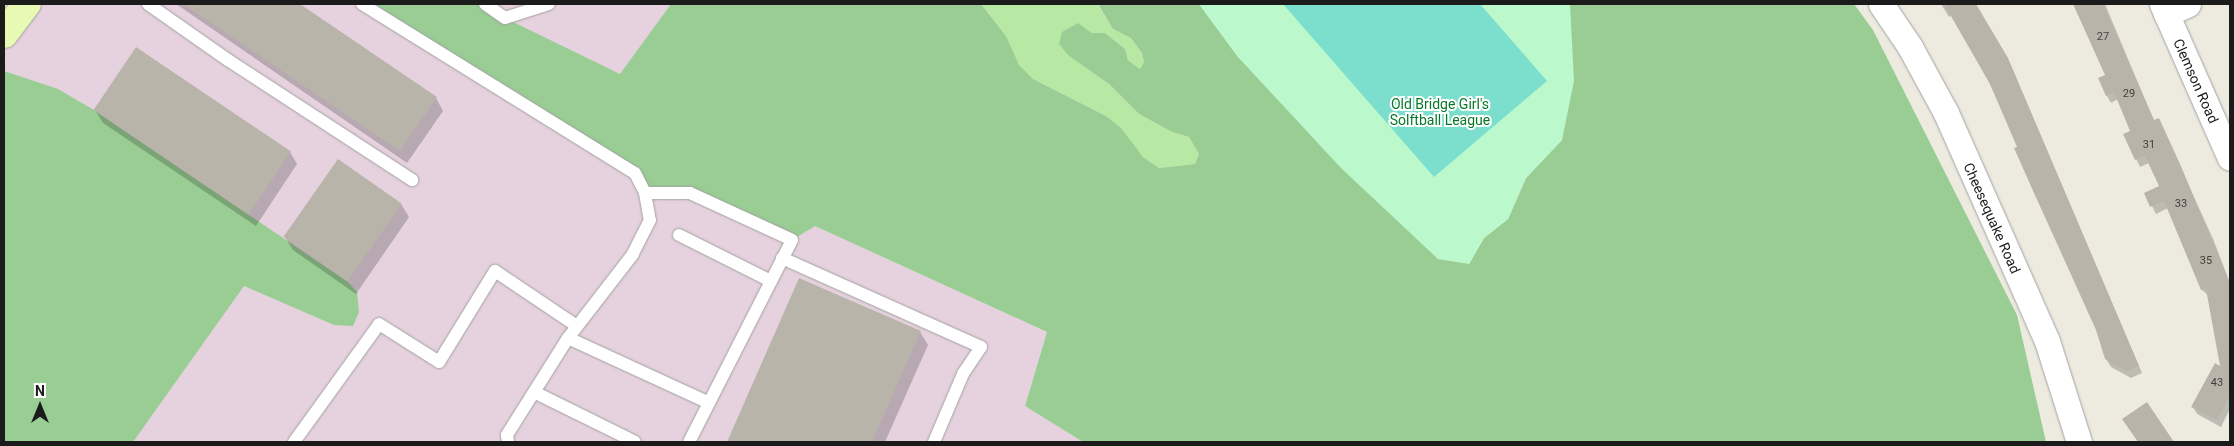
<!DOCTYPE html>
<html>
<head>
<meta charset="utf-8">
<style>
	body { margin:0 }
	#map { position:relative; width:2234px; height:446px; overflow:hidden; background:#edebe0; font-family:Roboto,sans-serif }
	div>[style] { position:absolute }
	[style*='--x'] { left:calc(var(--x)*1px); top:calc(var(--y)*1px); width:calc(var(--w)*1px); rotate:calc(var(--a)*1deg) }
	.industrial>* { inset:0; background:#e6d2de }
	.grass>* { inset:0; background:#b8e9a4 }
	.forest>* { inset:0; background:#99cd94 }
	.park>* { inset:0; background:#bbf9cd }
	.pitch>* { inset:0; background:#7cdecc }
	.shadow>* { inset:0; background:#0003 }
	.building>* { inset:0; background:#b9b4aa; transform-origin:0 0 }
	.roads { filter:drop-shadow(0 0 1px #a2a2a2) drop-shadow(0 0 1px #a2a2a2) }
	.lane>* { height:12px; margin:-6px; padding:0 6px; transform-origin:6px; border-radius:6px; background:#fff }
	.street>* { height:25px; margin:-12.5px; padding:0 12.5px; transform-origin:12.5px; border-radius:12.5px; background:#fff }
	.secondary>* { height:28px; margin:-14px; padding:0 14px; transform-origin:14px; border-radius:14px; background:#e7f9b2 }
	span { translate:-50% -50%; white-space:nowrap; text-align:center; line-height:1.15; -webkit-text-stroke:4px #fff; paint-order:stroke }
	.number-label { font-size:11px; color:#42413f }
	.number-label span { -webkit-text-stroke-width:0 }
	.street-label { font-size:14px; color:#1b1b1b }
	.park-label { font-size:14px; color:#0a782a }
	.frame { position:absolute; inset:0; border:5px solid #1b1b1b; pointer-events:none }
	.north { position:absolute; left:15px; top:381px; width:50px; height:50px; -webkit-text-stroke:4px #fff; paint-order:stroke; rotate:0deg; font-size:14px; font-weight:700; line-height:20px; text-align:center; color:#1b1b1b }
	.north::after { content:''; display:block; margin:auto; width:18px; height:22px; background:#1b1b1b; clip-path:polygon(50% 0,100% 100%,50% 72%,0 100%) }
</style>
</head>
<body>
<div id="map">
	<div class="industrial">
		<div style="clip-path:polygon(26px 4px,671px 4px,620px 75px,815px 226px,1047px 332px,1025px 406px,1083px 442px,123px 442px,4px 109px,4px 33px)"></div>
	</div>
	<div class="grass">
		<div style="clip-path:polygon(981px 4px,1102px 4px,1099px 7px,1113px 29px,1131px 38px,1142px 53px,1144px 62px,1140px 69px,1128px 60px,1125px 49px,1105px 33px,1092px 33px,1078px 23px,1069px 56px,1109px 84px,1139px 114px,1172px 132px,1189px 137px,1199px 154px,1195px 164px,1159px 168px,1143px 157px,1106px 116px,1033px 79px,1019px 66px,1006px 36px)"></div>
	</div>
	<div class="forest">
		<div style="clip-path:polygon(362px 4px,485px 4px,505px 18px,620px 74px,671px 4px,981px 4px,1006px 36px,1019px 65px,1033px 79px,1106px 116px,1121px 128px,1143px 157px,1159px 168px,1195px 164px,1199px 154px,1189px 137px,1172px 132px,1139px 114px,1109px 84px,1069px 56px,1059px 44px,1062px 32px,1078px 23px,1092px 33px,1105px 33px,1125px 49px,1128px 60px,1140px 69px,1144px 62px,1142px 53px,1131px 38px,1113px 29px,1099px 6px,1102px 4px,1199px 4px,1238px 57px,1469px 264px,1484px 238px,1508px 219px,1526px 178px,1562px 140px,1570px 4px,1854px 4px,1873px 30px,2017px 315px,2046px 442px,1083px 442px,1025px 406px,1047px 332px,815px 226px,792px 240px,690px 193px,645px 193px,635px 173px)"></div>
		<div style="clip-path:polygon(4px 71px,58px 89px,94px 110px,348px 282px,357px 292px,359px 312px,353px 326px,334px 325px,244px 286px,133px 442px,4px 442px)"></div>
	</div>
	<div class="park">
		<div style="clip-path:polygon(1199px 4px,1570px 4px,1574px 81px,1562px 140px,1526px 178px,1508px 219px,1484px 238px,1469px 264px,1438px 259px,1341px 168px,1238px 57px)"></div>
	</div>
	<div class="pitch">
		<div style="clip-path:polygon(1283px 4px,1480px 4px,1547px 81px,1434px 177px)"></div>
	</div>
	<div class="shadow">
		<div style="clip-path:polygon(176px 4px,298px 4px,436px 98px,443px 111px,407px 163px)"></div>
		<div style="clip-path:polygon(1941px 4px,1973px 4px,2011px 66px,2142px 373px,2131px 378px,2111px 367px,2106px 359px,2097px 330px,2034px 193px,2015px 149px,2019px 148px,1990px 84px,1952px 15px,1949px 17px)"></div>
		<div style="clip-path:polygon(2077px 4px,2105px 4px,2154px 121px,2162px 127px,2214px 241px,2230px 283px,2230px 355px,2222px 357px,2209px 296px,2202px 290px,2168px 208px,2156px 214px,2146px 194px,2161px 187px,2149px 163px,2140px 167px,2125px 135px,2132px 131px,2118px 99px,2111px 103px,2107px 96px,2100px 79px,2107px 76px)"></div>
		<div style="clip-path:polygon(95px 110px,290px 152px,297px 164px,256px 226px,103px 123px)"></div>
		<div style="clip-path:polygon(401px 204px,409px 217px,356px 294px,293px 250px,285px 237px)"></div>
		<div style="clip-path:polygon(800px 279px,920px 332px,928px 345px,885px 442px,729px 442px)"></div>
		<div style="clip-path:polygon(2216px 365px,2230px 373px,2230px 409px,2221px 427px,2197px 414px,2193px 407px)"></div>
	</div>
	<div class="building">
		<div style="clip-path:polygon(183px 4px,300px 4px,437px 97px,400px 151px)"></div>
		<div style="clip-path:polygon(1944px 4px,1976px 4px,2008px 58px,2139px 366px,2126px 371px,2105px 359px,2096px 330px,2014px 148px,2017px 147px,1990px 84px)"></div>
		<div style="clip-path:polygon(2073px 4px,2103px 4px,2154px 120px,2159px 118px,2180px 164px,2230px 283px,2230px 395px,2217px 420px,2191px 407px,2215px 363px,2220px 366px,2206px 289px,2201px 290px,2164px 201px,2150px 207px,2144px 193px,2159px 186px,2145px 156px,2135px 160px,2123px 134px,2130px 131px,2114px 92px,2106px 96px,2098px 78px,2105px 75px)"></div>
		<div style="left:136px;top:47px;width:187px;height:76px;rotate:34deg"></div>
		<div style="left:338px;top:159px;width:78px;height:95px;rotate:35deg"></div>
		<div style="clip-path:polygon(799px 278px,921px 331px,872px 442px,727px 442px)"></div>
		<div style="clip-path:polygon(2147px 402px,2174px 442px,2138px 442px,2122px 419px)"></div>
	</div>
	<div class="roads">
		<div class="lane">
			<div style="--x:148;--y:4;--w:98;--a:35"></div>
			<div style="--x:228;--y:60;--w:220;--a:33.1"></div>
			<div style="--x:362;--y:4;--w:321;--a:31.8"></div>
			<div style="--x:635;--y:173;--w:22;--a:63"></div>
			<div style="--x:645;--y:193;--w:27;--a:80"></div>
			<div style="--x:650;--y:220;--w:38;--a:117"></div>
			<div style="--x:633;--y:254;--w:106;--a:127.7"></div>
			<div style="--x:568;--y:338;--w:115;--a:122.2"></div>
			<div style="--x:507;--y:435;--w:7;--a:82"></div>
			<div style="--x:485;--y:4;--w:24;--a:35"></div>
			<div style="--x:505;--y:18;--w:46;--a:-17.7"></div>
			<div style="--x:645;--y:193;--w:45;--a:0"></div>
			<div style="--x:690;--y:193;--w:112;--a:24.7"></div>
			<div style="--x:792;--y:240;--w:227;--a:117"></div>
			<div style="--x:679;--y:235;--w:103;--a:26.6"></div>
			<div style="--x:782;--y:258;--w:218;--a:24.1"></div>
			<div style="--x:981;--y:347;--w:32;--a:124"></div>
			<div style="--x:963;--y:374;--w:74;--a:113.1"></div>
			<div style="--x:568;--y:338;--w:155;--a:24.7"></div>
			<div style="--x:536;--y:393;--w:110;--a:26.3"></div>
			<div style="--x:294;--y:442;--w:145;--a:-54.2"></div>
			<div style="--x:379;--y:324;--w:71;--a:32.3"></div>
			<div style="--x:439;--y:362;--w:107;--a:-58.4"></div>
			<div style="--x:495;--y:271;--w:99;--a:33.9"></div>
		</div>
		<div class="street">
			<div style="--x:1881;--y:4;--w:52;--a:56"></div>
			<div style="--x:1910;--y:47;--w:75;--a:61.4"></div>
			<div style="--x:1946;--y:113;--w:249;--a:66.1"></div>
			<div style="--x:2047;--y:341;--w:106;--a:72.4"></div>
			<div style="--x:2162;--y:4;--w:168;--a:66.2"></div>
			<div style="--x:2166;--y:14;--w:24;--a:-24"></div>
		</div>
		<div class="secondary">
			<div style="--x:4;--y:34;--w:38;--a:-53"></div>
		</div>
	</div>
	<div class="number-label">
		<span style="left:2103px;top:37px">27</span>
		<span style="left:2129px;top:94px">29</span>
		<span style="left:2149px;top:145px">31</span>
		<span style="left:2181px;top:204px">33</span>
		<span style="left:2206px;top:261px">35</span>
		<span style="left:2217px;top:383px">43</span>
	</div>
	<div class="street-label">
		<span style="left:2196px;top:81px;rotate:66deg">Clemson Road</span>
		<span style="left:1992px;top:218px;rotate:66deg">Cheesequake Road</span>
	</div>
	<div class="park-label">
		<span style="left:1440px;top:112px">Old Bridge Girl's<br>Solftball League</span>
	</div>
	<div class="frame"></div>
	<div class="north">N</div>
</div>
</body>
</html>
